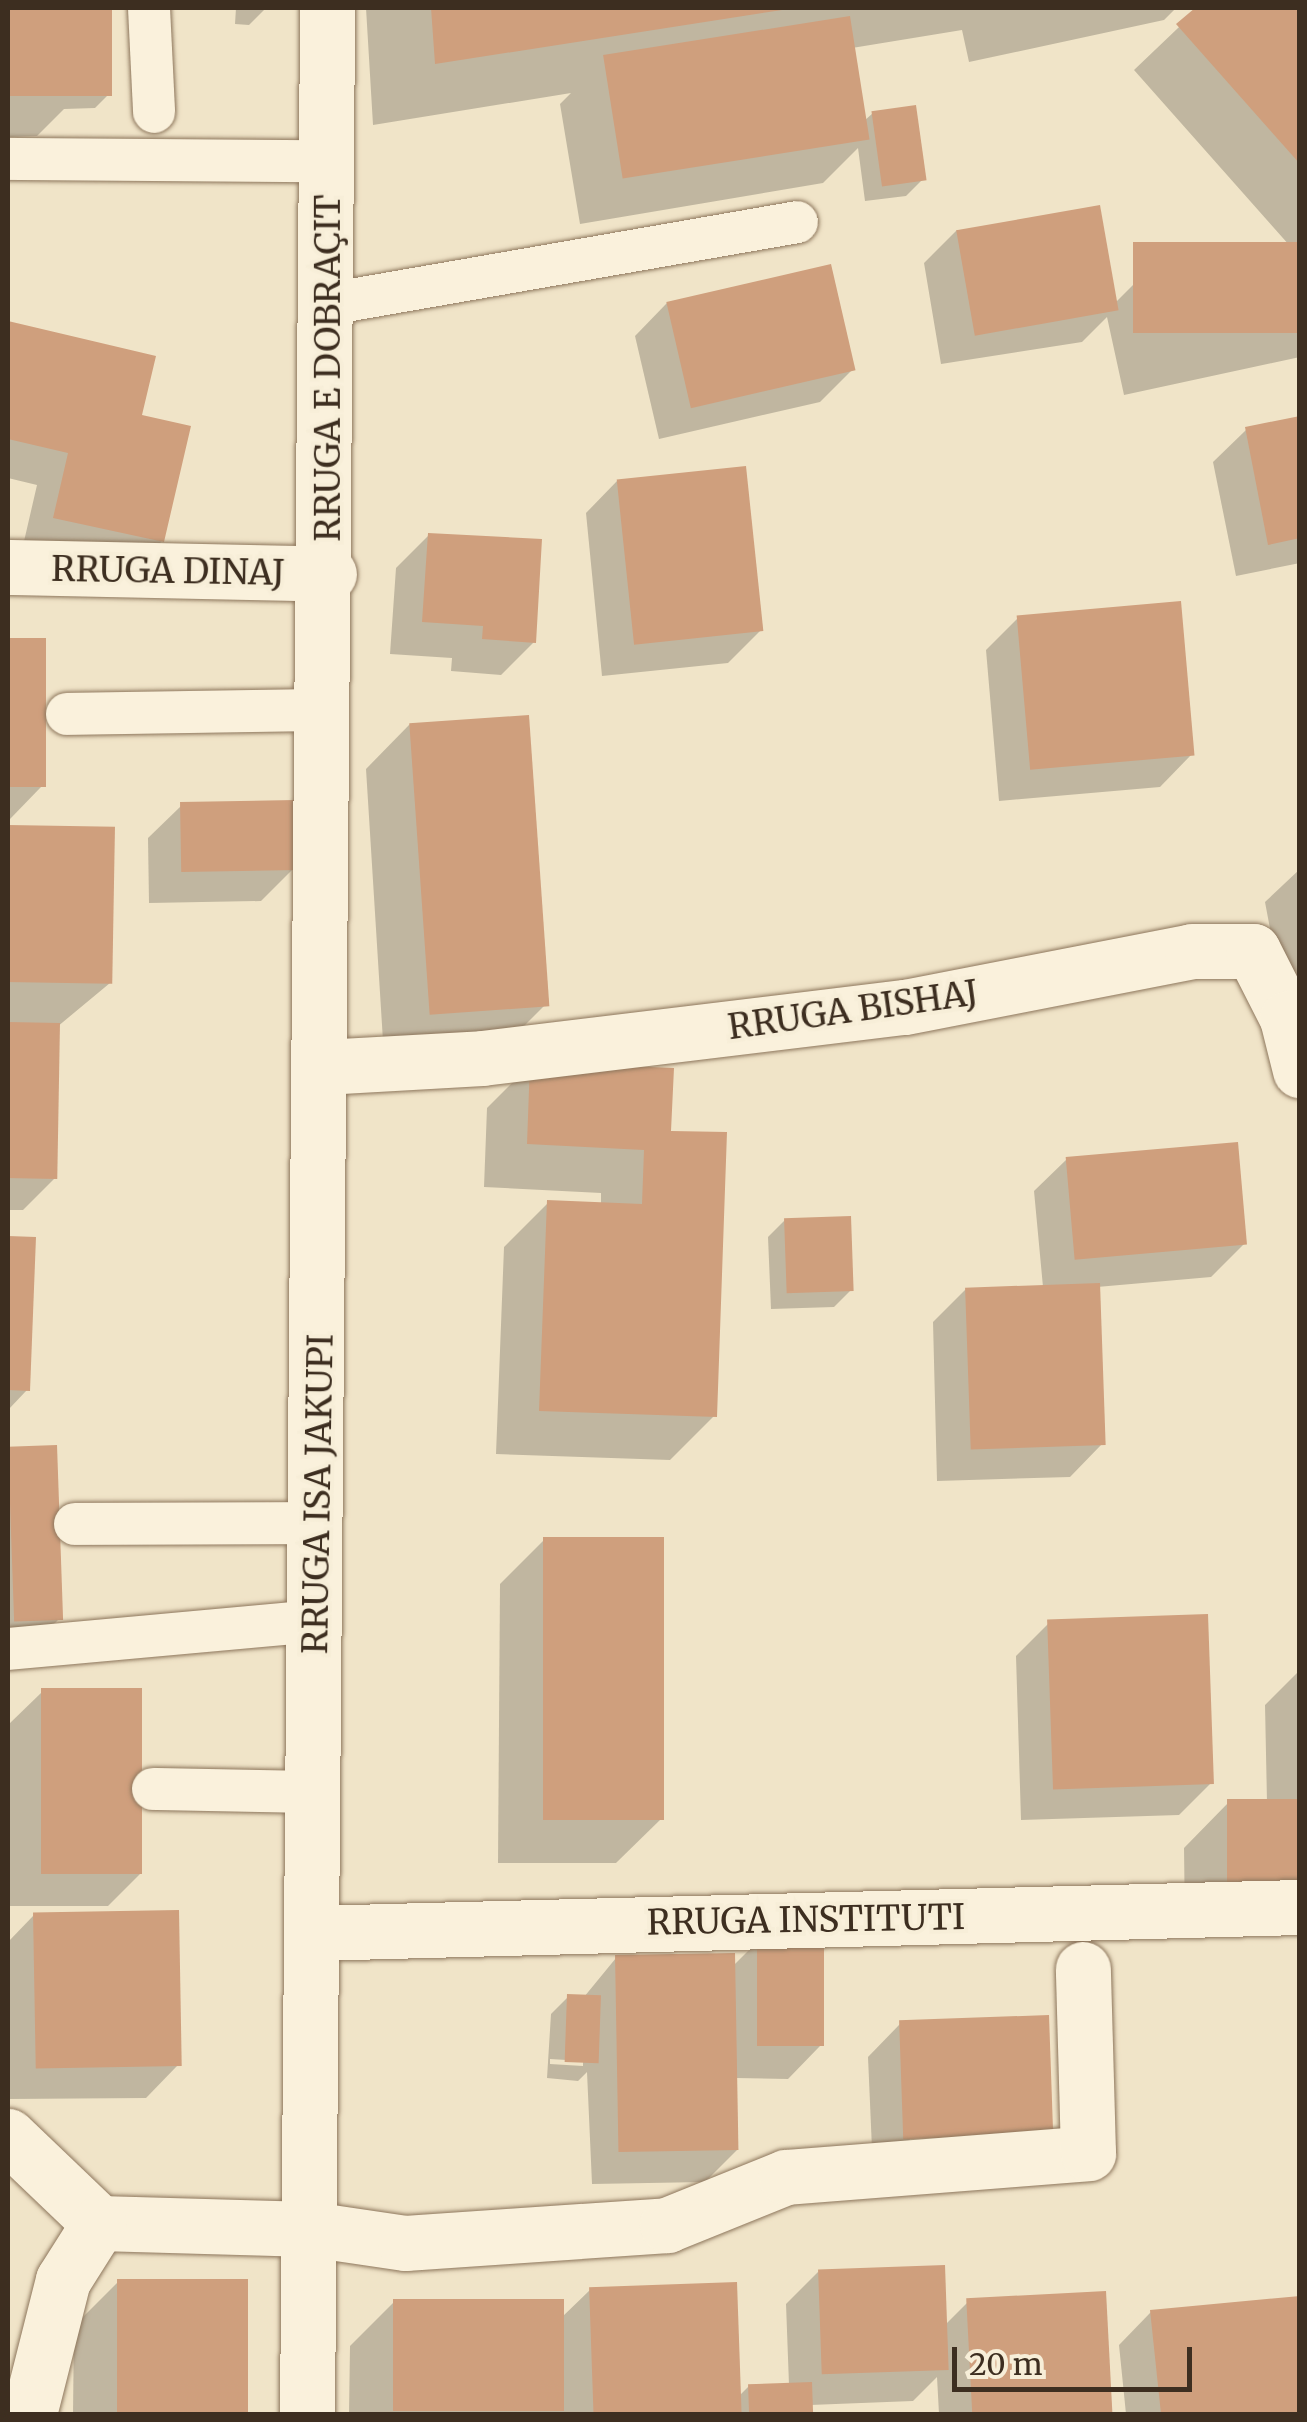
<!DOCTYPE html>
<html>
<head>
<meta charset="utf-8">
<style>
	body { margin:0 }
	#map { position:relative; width:1307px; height:2422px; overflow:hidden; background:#f0e4c8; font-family:Merriweather,serif }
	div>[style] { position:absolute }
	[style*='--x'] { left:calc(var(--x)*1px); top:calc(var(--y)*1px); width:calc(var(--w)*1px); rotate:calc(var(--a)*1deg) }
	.shadow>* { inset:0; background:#0003 }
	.building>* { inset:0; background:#cf9f7d; transform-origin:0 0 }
	.roads { filter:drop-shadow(0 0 2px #8d765c) drop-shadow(0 0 2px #8d765c) }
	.lane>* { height:42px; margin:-21px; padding:0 21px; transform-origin:21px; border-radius:21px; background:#faf1dc }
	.street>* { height:55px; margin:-27.5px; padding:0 27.5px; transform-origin:27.5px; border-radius:27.5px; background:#faf1dc }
	.secondary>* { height:55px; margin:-27.5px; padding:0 27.5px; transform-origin:27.5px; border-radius:27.5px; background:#faf1dc }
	span { translate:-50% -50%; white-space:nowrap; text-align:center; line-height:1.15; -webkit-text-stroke:8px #f7eed8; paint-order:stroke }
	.street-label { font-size:35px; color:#3d2e20 }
	.frame { position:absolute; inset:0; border:10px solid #3d2e20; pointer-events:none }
	.scale { position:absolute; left:952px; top:2347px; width:240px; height:45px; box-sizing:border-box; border:5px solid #3d2e20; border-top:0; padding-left:12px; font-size:30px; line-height:35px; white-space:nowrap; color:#3d2e20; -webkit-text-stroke:8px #f7eed8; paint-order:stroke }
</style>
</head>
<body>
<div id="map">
	<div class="shadow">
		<div style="clip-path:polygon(8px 8px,110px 8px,112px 91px,95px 108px,64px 109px,37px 136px,8px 137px)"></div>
		<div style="clip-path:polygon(236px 8px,266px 8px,249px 25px,235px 24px)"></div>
		<div style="clip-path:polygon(366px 8px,1176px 8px,1164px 20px,969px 62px,962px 30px,852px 48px,864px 121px,873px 113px,923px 179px,906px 196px,865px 201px,858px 148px,823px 183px,580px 224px,560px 104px,571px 93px,373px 125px)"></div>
		<div style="clip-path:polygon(1199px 8px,1300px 8px,1300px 357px,1124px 395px,1107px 317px,1082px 342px,941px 364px,924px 263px,957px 230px,1114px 304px,1139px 279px,1290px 246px,1134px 70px)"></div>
		<div style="clip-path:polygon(667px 303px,853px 369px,820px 402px,659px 439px,635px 336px)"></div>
		<div style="clip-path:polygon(8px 324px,153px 357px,139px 417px,162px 541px,129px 573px,22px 550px,37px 485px,8px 478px)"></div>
		<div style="clip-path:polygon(1300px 418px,1300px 563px,1236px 576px,1213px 462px,1246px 430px)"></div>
		<div style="clip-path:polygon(618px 480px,761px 630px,728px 663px,602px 676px,586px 513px)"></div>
		<div style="clip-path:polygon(429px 535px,534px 642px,501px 675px,451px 671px,452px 658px,390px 654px,396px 568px)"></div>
		<div style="clip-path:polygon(1018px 618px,1192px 754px,1160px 787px,999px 801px,986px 650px)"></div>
		<div style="clip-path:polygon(8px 640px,43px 640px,42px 786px,10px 819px)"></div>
		<div style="clip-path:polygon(410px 724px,545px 1005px,501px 1049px,384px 1057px,366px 769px)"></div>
		<div style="clip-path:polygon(181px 806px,293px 869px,261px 901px,149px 903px,148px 838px)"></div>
		<div style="clip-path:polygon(8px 828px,113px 830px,110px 983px,57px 1027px,55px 1178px,23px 1210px,8px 1210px)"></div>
		<div style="clip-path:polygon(1300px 869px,1300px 1021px,1288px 1024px,1265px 902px)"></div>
		<div style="clip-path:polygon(531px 1064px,668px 1133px,714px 1416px,670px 1460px,496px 1454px,504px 1247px,548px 1203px,601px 1205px,601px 1193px,484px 1187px,487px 1108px)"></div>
		<div style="clip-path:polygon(1067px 1159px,1244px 1244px,1211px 1277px,1097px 1287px,1102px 1444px,1070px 1477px,937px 1481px,933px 1322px,966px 1289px,1043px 1287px,1034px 1191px)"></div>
		<div style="clip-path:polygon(785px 1220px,851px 1290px,834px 1307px,771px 1309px,768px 1237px)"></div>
		<div style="clip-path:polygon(8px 1239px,33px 1240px,27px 1390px,8px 1410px)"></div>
		<div style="clip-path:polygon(54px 1448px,59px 1619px,27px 1651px,8px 1652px,8px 1449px)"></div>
		<div style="clip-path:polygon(544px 1540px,661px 1819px,616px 1863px,498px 1863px,500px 1584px)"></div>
		<div style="clip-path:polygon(1048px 1624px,1211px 1783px,1179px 1815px,1021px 1820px,1016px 1656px)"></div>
		<div style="clip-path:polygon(1300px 1670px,1300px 1925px,1185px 1928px,1184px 1848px,1228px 1803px,1267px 1802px,1265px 1705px)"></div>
		<div style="clip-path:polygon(42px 1692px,141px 1873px,108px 1906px,10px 1906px,9px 1724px)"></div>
		<div style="clip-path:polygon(34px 1915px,178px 2065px,146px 2098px,8px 2099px,8px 1942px)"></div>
		<div style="clip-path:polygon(evenodd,758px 1941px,820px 2046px,788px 2079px,736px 2078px,738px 2149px,705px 2182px,592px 2184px,587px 2072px,578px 2081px,547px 2078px,551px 2014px,568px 1997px,584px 1997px,616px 1958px,733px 1966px,758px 1941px,550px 2059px,583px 2061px,583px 2066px,550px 2064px,550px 2059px)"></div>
		<div style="clip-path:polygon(1047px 2018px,873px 2172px,868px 2057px,900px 2024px)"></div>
		<div style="clip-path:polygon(819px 2271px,944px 2326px,967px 2303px,1103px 2294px,1110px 2414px,939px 2414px,937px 2377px,913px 2401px,810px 2405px,810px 2414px,349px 2414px,350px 2346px,394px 2302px,561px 2318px,590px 2290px,739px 2396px,749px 2386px,789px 2385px,786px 2304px)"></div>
		<div style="clip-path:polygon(118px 2282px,246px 2283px,245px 2414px,73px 2414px,74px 2326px)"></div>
		<div style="clip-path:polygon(1300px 2299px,1300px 2414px,1126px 2414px,1119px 2345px,1151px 2312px)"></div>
	</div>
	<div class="building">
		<div style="left:8px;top:8px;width:104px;height:88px"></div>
		<div style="clip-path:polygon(431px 8px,781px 8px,782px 10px,435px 64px)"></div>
		<div style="clip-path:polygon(1195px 8px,1300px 8px,1300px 164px,1176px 24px)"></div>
		<div style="left:850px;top:16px;width:125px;height:250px;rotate:81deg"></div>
		<div style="left:916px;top:105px;width:76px;height:45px;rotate:82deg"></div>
		<div style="left:1100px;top:205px;width:107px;height:146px;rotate:80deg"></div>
		<div style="left:1300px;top:242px;width:91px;height:167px;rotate:90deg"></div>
		<div style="left:831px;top:264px;width:109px;height:169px;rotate:77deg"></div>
		<div style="clip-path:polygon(8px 321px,156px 356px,142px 415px,191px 426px,164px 542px,53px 518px,68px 453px,8px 439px)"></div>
		<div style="clip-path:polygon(1300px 416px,1300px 538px,1268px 545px,1245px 427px)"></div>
		<div style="left:746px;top:466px;width:166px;height:130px;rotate:84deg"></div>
		<div style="clip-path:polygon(428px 533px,542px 539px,536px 643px,482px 639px,483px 626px,422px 622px)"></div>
		<div style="left:1181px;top:601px;width:155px;height:165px;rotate:85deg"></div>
		<div style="left:8px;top:638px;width:38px;height:149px"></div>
		<div style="left:529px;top:715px;width:292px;height:120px;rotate:86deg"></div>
		<div style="left:295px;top:800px;width:70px;height:115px;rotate:89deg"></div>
		<div style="left:8px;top:825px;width:107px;height:157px;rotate:1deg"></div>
		<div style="left:8px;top:1022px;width:52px;height:156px;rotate:1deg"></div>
		<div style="clip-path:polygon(530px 1062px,674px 1068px,671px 1131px,727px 1132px,717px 1417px,539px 1411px,547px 1200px,642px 1204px,644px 1150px,527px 1144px)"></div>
		<div style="left:1238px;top:1142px;width:103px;height:173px;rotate:85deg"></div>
		<div style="left:851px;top:1216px;width:75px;height:67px;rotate:88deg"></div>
		<div style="clip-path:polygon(8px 1236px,36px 1237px,30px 1391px,8px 1390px)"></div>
		<div style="left:1100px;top:1283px;width:162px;height:135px;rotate:88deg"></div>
		<div style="left:57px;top:1445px;width:175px;height:49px;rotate:88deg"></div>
		<div style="left:543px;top:1537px;width:121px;height:283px"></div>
		<div style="left:1208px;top:1614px;width:170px;height:161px;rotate:88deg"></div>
		<div style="left:142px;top:1688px;width:186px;height:101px;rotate:90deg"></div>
		<div style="left:1300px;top:1799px;width:84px;height:73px;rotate:90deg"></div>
		<div style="left:179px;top:1910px;width:156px;height:146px;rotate:89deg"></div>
		<div style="left:757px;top:1938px;width:67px;height:108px"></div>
		<div style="left:735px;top:1953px;width:197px;height:120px;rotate:89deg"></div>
		<div style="left:567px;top:1994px;width:34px;height:68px;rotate:2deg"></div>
		<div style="left:1049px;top:2015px;width:119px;height:150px;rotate:88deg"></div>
		<div style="left:945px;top:2265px;width:105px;height:127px;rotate:88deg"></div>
		<div style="left:117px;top:2279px;width:131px;height:135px"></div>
		<div style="left:737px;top:2282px;width:132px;height:148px;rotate:88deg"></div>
		<div style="left:1106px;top:2291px;width:123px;height:140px;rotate:87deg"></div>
		<div style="clip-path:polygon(1300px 2296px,1300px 2414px,1161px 2414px,1150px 2310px)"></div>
		<div style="left:393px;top:2299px;width:171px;height:112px"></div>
		<div style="left:812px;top:2382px;width:32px;height:64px;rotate:88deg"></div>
	</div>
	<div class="roads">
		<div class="lane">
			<div style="--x:149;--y:8;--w:104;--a:87.2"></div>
			<div style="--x:8;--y:159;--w:320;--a:0.4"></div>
			<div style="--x:328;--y:304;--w:476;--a:-9.9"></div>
			<div style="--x:67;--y:714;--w:260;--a:-0.9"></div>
			<div style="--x:75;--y:1524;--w:243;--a:-0.2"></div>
			<div style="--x:8;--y:1649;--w:310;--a:-5.2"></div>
			<div style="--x:153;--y:1789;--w:162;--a:1.1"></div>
		</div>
		<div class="street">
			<div style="--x:8;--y:567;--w:321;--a:1.2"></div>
			<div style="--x:323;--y:1067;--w:159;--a:-3.2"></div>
			<div style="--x:482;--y:1058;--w:426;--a:-6.9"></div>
			<div style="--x:905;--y:1007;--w:292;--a:-11"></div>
			<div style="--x:1192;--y:951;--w:61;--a:0"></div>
			<div style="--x:1253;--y:951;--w:75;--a:63.1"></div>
			<div style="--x:1287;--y:1018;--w:54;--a:76"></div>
			<div style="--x:313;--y:1933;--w:987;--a:-1.51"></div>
			<div style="--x:8;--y:2136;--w:126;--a:43.7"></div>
			<div style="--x:99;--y:2223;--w:211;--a:1.6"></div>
			<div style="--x:310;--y:2229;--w:96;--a:8.4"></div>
			<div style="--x:405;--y:2243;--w:263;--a:-3.9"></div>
			<div style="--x:667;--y:2225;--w:128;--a:-22"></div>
			<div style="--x:786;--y:2177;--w:303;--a:-4.5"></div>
			<div style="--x:1088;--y:2153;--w:184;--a:-91.6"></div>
			<div style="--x:29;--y:2414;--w:138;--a:-75.8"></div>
			<div style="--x:63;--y:2280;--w:67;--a:-57.7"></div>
		</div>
		<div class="secondary">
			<div style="--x:307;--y:2414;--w:2406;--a:-89.52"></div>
		</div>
	</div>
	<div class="street-label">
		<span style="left:328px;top:368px;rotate:-90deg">RRUGA E DOBRAÇIT</span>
		<span style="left:168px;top:571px;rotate:1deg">RRUGA DINAJ</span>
		<span style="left:853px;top:1010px;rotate:-8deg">RRUGA BISHAJ</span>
		<span style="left:318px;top:1494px;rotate:-89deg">RRUGA ISA JAKUPI</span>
		<span style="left:806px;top:1920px;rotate:-1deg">RRUGA INSTITUTI</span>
	</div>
	<div class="frame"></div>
	<div class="scale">20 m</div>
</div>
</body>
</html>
